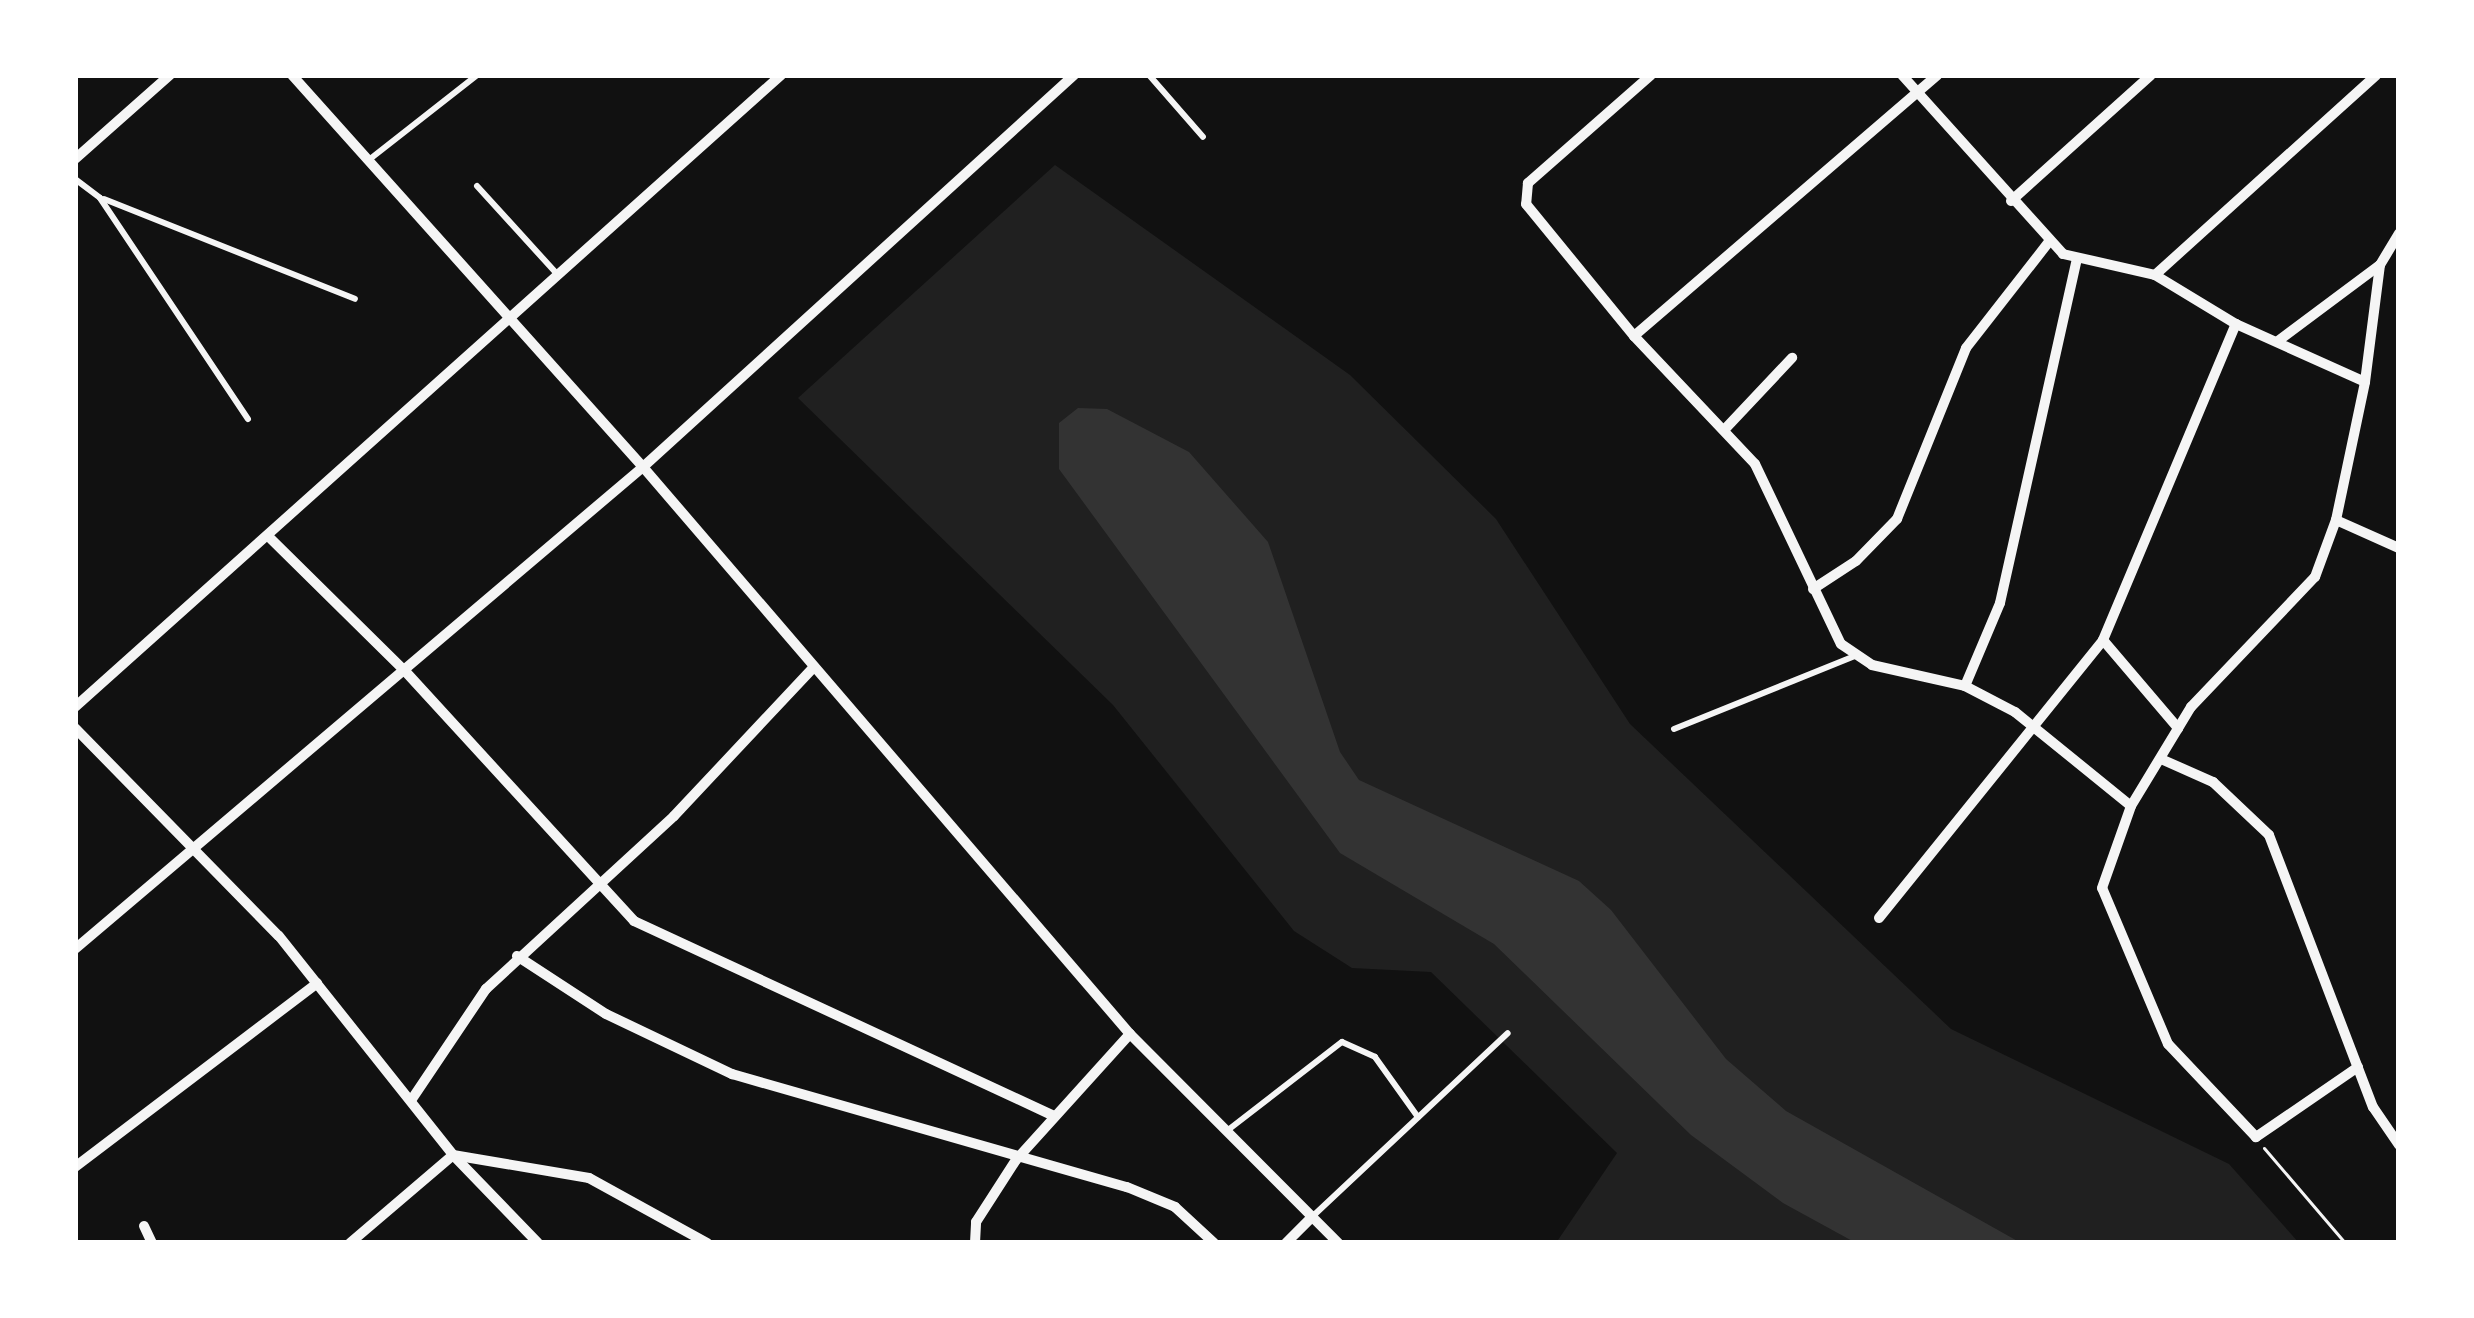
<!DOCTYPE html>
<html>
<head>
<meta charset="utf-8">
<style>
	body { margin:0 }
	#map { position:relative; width:2474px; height:1318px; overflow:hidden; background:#111; font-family:Georgia,serif }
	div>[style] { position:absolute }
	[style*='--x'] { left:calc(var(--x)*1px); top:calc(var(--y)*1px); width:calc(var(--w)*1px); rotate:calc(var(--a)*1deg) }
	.green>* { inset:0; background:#202020 }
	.water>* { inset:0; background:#333 }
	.path>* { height:3px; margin:-1.5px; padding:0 1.5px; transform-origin:1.5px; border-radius:1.5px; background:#f5f5f5 }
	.service>* { height:6px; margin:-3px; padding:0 3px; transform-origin:3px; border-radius:3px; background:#f5f5f5 }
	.minor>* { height:10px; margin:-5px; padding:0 5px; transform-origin:5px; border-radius:5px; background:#f5f5f5 }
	span { translate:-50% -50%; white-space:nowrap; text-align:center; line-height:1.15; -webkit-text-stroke:12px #fff; paint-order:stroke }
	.frame { position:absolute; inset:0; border:78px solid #fff; pointer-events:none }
</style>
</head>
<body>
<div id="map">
	<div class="green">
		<div style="clip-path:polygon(1055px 165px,1350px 375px,1496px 519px,1630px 724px,1951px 1029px,2229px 1164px,2299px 1243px,1556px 1243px,1617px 1153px,1431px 972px,1352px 968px,1294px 931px,1113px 705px,798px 398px)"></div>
	</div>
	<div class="water">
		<div style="clip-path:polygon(1078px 408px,1107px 409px,1189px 452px,1268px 542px,1340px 752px,1359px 780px,1579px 881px,1611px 910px,1726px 1059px,1786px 1111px,2021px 1243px,1856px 1243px,1783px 1203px,1691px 1135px,1494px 944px,1340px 853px,1059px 469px,1059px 423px)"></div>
	</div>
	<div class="path">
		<div style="--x:2264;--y:1148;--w:125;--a:49.5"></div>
	</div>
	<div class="service">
		<div style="--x:1149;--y:75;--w:82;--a:48.9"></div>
		<div style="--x:370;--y:159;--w:136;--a:-38.1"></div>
		<div style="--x:75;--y:179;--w:31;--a:37"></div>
		<div style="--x:100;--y:198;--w:266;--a:56.2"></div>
		<div style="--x:477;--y:186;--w:120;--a:47.7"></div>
		<div style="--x:104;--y:199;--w:270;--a:21.7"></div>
		<div style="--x:1674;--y:729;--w:195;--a:-22"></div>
		<div style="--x:1228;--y:1130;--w:144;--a:-37.7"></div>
		<div style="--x:1342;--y:1042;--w:36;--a:24"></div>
		<div style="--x:1375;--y:1057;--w:74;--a:54.4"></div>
		<div style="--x:1313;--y:1216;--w:267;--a:-43.2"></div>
	</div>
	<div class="minor">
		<div style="--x:292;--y:75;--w:526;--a:48.16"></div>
		<div style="--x:643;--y:467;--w:747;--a:49.34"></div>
		<div style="--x:1130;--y:1034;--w:295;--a:45.1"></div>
		<div style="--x:1651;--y:75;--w:164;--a:138.7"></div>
		<div style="--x:1528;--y:183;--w:21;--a:95"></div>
		<div style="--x:1526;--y:204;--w:171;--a:50.7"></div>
		<div style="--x:1634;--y:336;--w:176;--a:46.6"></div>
		<div style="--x:1755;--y:464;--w:199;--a:64.5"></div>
		<div style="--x:1841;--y:644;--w:37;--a:34"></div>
		<div style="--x:1872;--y:665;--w:95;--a:12.7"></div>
		<div style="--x:1965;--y:686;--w:56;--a:27.5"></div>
		<div style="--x:2015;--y:712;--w:149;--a:39"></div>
		<div style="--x:1902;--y:75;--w:241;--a:48"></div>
		<div style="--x:2063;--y:254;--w:94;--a:12.9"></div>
		<div style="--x:2155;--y:275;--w:95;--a:31.2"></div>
		<div style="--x:2236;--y:324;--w:141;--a:24.2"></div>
		<div style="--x:75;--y:159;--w:127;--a:-41.5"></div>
		<div style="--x:2011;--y:201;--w:188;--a:-42"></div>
		<div style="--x:2155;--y:275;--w:298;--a:-42.1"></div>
		<div style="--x:1634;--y:336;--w:400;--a:-40.7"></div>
		<div style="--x:2278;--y:341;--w:127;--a:-36.7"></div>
		<div style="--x:2380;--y:265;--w:37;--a:-59"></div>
		<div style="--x:1725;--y:429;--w:98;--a:-46.7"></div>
		<div style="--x:2336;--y:520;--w:69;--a:24"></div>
		<div style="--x:271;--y:539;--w:188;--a:44.6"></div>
		<div style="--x:405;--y:671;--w:339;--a:47.5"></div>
		<div style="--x:634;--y:921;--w:461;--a:24.9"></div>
		<div style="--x:1813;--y:589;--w:51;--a:-33.1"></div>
		<div style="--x:1856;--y:561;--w:59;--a:-45.7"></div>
		<div style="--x:1897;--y:519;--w:184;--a:-68"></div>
		<div style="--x:1966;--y:348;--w:133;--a:-52"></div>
		<div style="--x:2103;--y:640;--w:116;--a:49.6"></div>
		<div style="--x:1965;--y:686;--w:90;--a:-67.1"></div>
		<div style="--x:2000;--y:603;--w:353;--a:-77.4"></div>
		<div style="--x:75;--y:707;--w:948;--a:-41.83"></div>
		<div style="--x:75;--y:728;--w:291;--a:45.6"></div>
		<div style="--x:279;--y:936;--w:280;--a:51.5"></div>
		<div style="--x:453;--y:1155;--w:122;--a:46"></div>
		<div style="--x:2161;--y:759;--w:57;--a:23.9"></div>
		<div style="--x:2213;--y:782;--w:77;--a:43.4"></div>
		<div style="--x:2269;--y:835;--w:291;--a:69.1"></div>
		<div style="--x:2373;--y:1107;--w:46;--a:55.6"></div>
		<div style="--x:1879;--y:918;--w:357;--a:-51.1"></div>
		<div style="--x:2103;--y:640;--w:343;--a:-67.2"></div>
		<div style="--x:75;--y:949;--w:745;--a:-40.32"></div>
		<div style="--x:643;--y:467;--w:583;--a:-42.29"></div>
		<div style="--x:517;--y:956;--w:106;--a:33.1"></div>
		<div style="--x:606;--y:1014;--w:140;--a:25.5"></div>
		<div style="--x:732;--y:1074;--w:411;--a:16"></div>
		<div style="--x:1127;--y:1187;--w:52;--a:22.6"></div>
		<div style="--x:1175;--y:1207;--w:53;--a:42.7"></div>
		<div style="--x:2358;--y:1067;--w:124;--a:145.5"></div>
		<div style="--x:2256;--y:1137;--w:128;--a:-133.4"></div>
		<div style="--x:2168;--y:1044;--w:169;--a:-112.9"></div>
		<div style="--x:2102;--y:888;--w:87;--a:-70.5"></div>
		<div style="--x:2131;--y:806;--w:116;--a:-58.8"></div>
		<div style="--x:2191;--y:707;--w:180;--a:-46.4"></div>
		<div style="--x:2315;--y:577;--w:61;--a:-69.8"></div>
		<div style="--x:2336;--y:520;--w:141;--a:-78.1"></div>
		<div style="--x:2365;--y:382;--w:118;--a:-82.7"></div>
		<div style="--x:412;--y:1099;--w:133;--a:-56.1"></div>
		<div style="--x:486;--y:989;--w:255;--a:-42.6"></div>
		<div style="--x:674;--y:816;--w:203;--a:-46.8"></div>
		<div style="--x:75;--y:1167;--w:304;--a:-37.2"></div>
		<div style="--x:144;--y:1226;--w:19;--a:65"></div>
		<div style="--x:350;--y:1243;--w:135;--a:-40.5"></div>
		<div style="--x:453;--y:1155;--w:138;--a:9.6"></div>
		<div style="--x:589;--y:1178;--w:135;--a:28.8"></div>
		<div style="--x:975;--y:1243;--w:21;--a:-87"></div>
		<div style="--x:976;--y:1222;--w:74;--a:-57.2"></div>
		<div style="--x:1016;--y:1160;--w:170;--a:-47.9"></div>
		<div style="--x:1286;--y:1243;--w:38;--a:-45"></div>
	</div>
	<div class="frame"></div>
</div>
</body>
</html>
